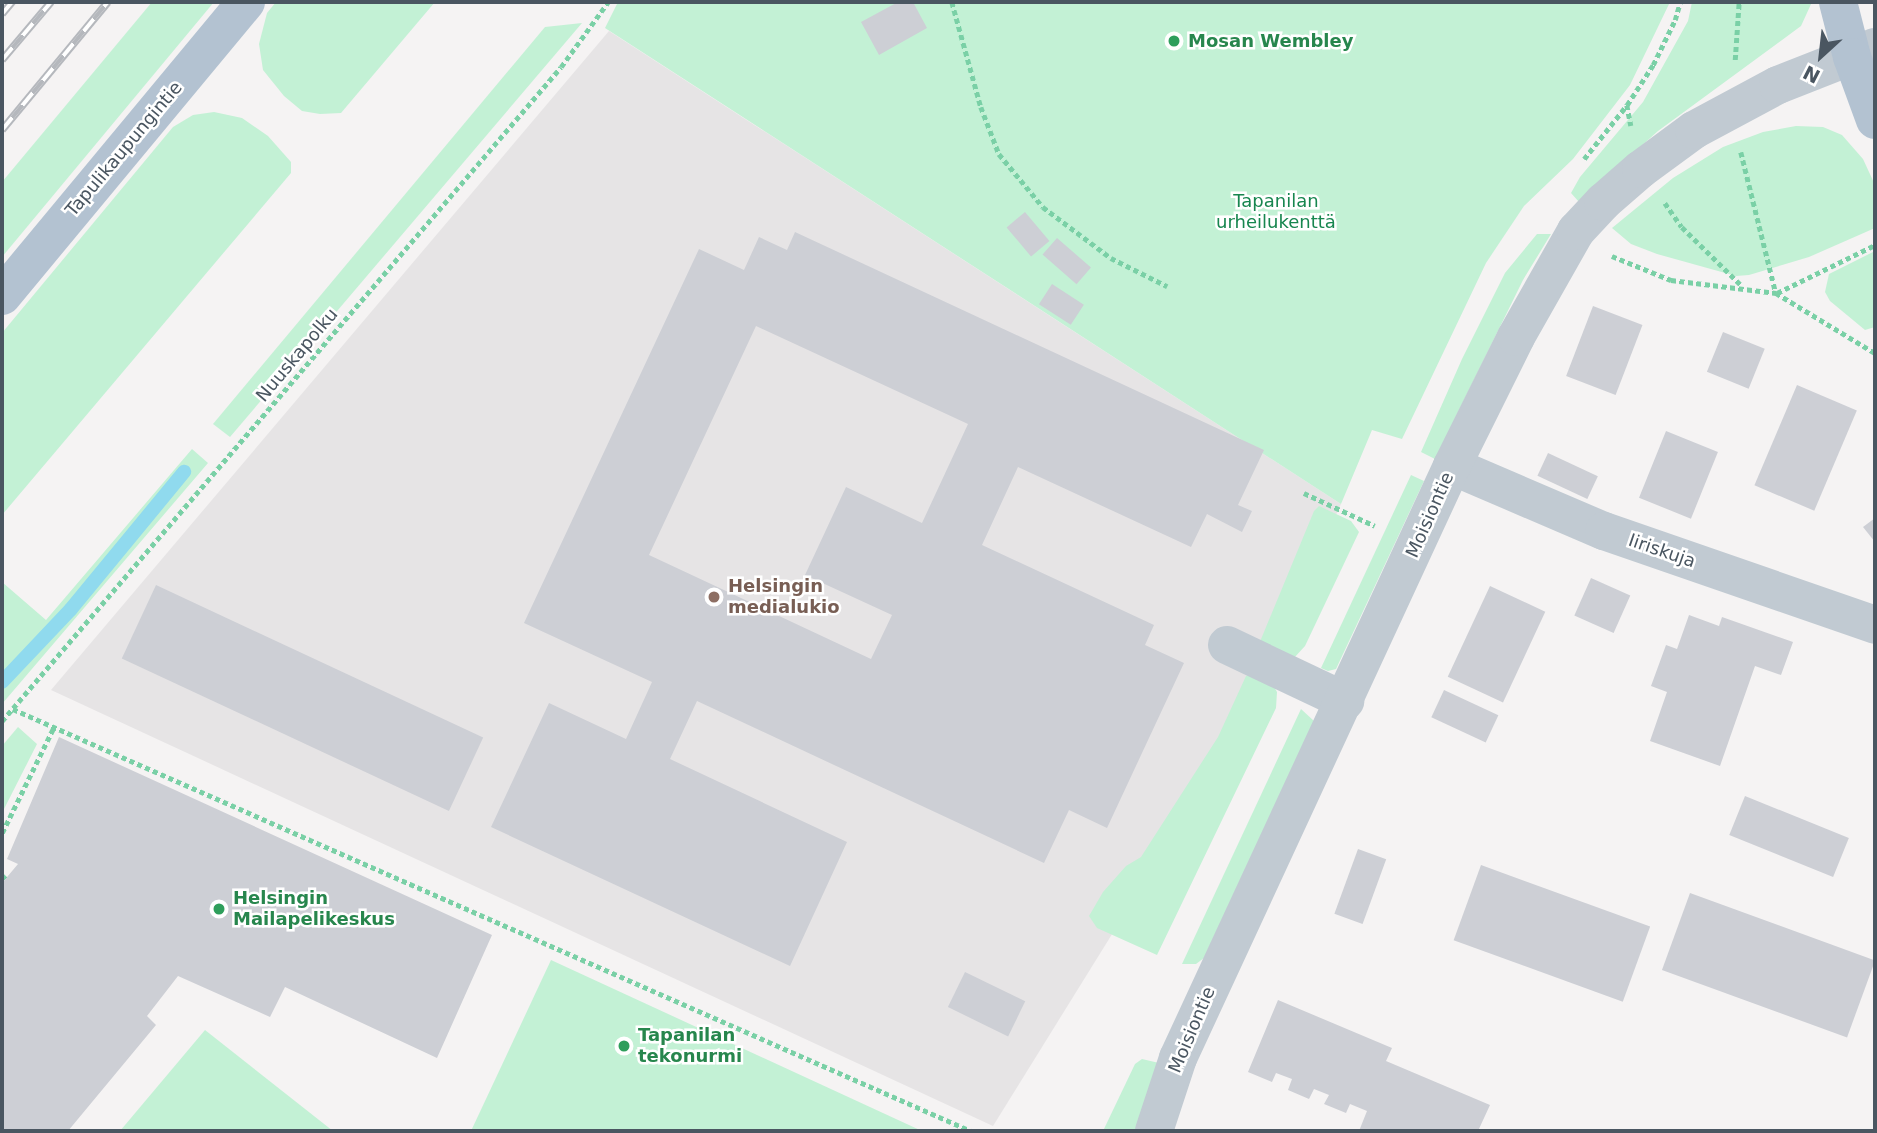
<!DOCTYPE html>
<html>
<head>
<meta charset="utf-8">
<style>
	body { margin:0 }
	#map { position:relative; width:1877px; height:1133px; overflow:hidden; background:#f5f3f3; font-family:"DejaVu Sans",sans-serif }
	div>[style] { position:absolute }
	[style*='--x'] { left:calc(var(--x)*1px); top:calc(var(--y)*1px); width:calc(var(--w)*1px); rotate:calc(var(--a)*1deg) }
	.education>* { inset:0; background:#e6e4e5 }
	.green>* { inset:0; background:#c3f1d5 }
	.stream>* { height:14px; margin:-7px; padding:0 7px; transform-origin:7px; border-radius:7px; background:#90daee }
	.building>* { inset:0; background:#cdcfd5; transform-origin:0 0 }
	.path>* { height:4.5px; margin-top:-2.25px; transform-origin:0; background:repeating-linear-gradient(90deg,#7ad0a6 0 5px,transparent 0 8.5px) }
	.minor>* { height:38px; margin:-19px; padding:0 19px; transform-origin:19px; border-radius:19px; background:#c1cad2 }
	.major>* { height:38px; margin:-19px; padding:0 19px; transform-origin:19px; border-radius:19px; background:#b3c2d1 }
	.rail>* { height:8px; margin-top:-4px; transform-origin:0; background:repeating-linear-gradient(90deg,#fff 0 16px,#b5b8bd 0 32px); box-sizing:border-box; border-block:2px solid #b5b8bd }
	.dots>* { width:19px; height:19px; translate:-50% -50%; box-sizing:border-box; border:4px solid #fff; border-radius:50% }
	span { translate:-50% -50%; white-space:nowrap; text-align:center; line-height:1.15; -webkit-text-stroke:5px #fff; paint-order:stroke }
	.leisure-label { font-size:18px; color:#27864d; font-weight:700 }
	.left { translate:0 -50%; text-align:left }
	.street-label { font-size:18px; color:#4a5661 }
	.park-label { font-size:18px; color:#17864f }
	.education-label { font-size:18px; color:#785e54; font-weight:700 }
	.frame { position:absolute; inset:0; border:4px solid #4a5661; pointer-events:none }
	.north { position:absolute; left:1786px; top:21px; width:70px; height:70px; -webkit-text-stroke:5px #fff; paint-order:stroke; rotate:207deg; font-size:19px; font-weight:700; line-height:28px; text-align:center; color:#4a5661 }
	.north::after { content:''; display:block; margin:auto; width:24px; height:32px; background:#4a5661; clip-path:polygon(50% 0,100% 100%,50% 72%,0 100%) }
</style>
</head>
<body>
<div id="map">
	<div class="education">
		<div style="clip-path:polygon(609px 31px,1341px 504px,1235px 736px,993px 1126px,51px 690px)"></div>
	</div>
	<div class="green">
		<div style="clip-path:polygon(152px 2px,214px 2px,2px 257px,2px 182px)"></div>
		<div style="clip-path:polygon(276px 2px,435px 2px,341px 113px,320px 114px,302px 111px,284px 96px,263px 70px,259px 44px,267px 13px)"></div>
		<div style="clip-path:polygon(618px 2px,1670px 2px,1630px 85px,1573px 159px,1524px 206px,1486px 263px,1402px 439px,1372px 430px,1341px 504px,605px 28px)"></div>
		<div style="clip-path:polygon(1692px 2px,1812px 2px,1801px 26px,1658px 131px,1579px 202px,1571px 193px,1580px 177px,1643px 102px,1688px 21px)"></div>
		<div style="clip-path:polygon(582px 23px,230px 437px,213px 424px,545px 27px)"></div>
		<div style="clip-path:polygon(214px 112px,242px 118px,268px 136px,291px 162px,291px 173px,2px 515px,2px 333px,173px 127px,193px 115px)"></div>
		<div style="clip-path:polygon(1796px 126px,1823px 127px,1842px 135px,1863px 159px,1875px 185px,1875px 228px,1809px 257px,1749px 275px,1736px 276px,1657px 254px,1631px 244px,1612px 228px,1673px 178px,1723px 147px,1763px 132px)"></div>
		<div style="clip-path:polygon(1537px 234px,1551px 234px,1523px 280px,1435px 459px,1421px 452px,1462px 359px,1505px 273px)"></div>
		<div style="clip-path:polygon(1875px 251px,1875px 327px,1865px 330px,1830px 301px,1825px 292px,1829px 274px)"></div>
		<div style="clip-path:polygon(192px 449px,208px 463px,2px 704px,2px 582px,46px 620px)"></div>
		<div style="clip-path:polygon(1411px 475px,1424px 481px,1336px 669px,1328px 671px,1321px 668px)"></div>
		<div style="clip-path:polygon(1319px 506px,1351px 521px,1359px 532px,1305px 646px,1294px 658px,1259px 644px,1314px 511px)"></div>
		<div style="clip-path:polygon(1250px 675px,1273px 685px,1277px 692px,1276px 708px,1157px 955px,1097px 928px,1089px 916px,1103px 892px,1126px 866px,1141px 857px,1218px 737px,1246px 676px)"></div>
		<div style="clip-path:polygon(1301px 709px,1314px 721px,1204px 958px,1196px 964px,1182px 964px)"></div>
		<div style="clip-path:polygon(18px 727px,37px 744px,2px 813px,2px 746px)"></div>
		<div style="clip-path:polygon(551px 960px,922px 1131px,471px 1131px)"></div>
		<div style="clip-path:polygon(205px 1030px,333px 1131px,120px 1131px)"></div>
		<div style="clip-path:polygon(1142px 1059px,1159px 1063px,1136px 1131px,1103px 1131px,1135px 1064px)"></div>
	</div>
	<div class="stream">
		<div style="--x:2;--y:682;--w:100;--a:-46.6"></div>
		<div style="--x:71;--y:609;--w:178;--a:-50.5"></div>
	</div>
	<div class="building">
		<div style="clip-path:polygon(898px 2px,913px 2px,927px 28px,879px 55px,861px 22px)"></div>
		<div style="left:1025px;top:212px;width:38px;height:24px;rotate:50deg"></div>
		<div style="clip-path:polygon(evenodd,795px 232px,1264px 450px,1238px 505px,1252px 511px,1242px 532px,1207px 514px,1191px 547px,1018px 467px,982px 545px,1154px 625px,1145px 645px,1184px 663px,1107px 828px,1069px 810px,1044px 863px,697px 701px,670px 759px,847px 842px,790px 966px,491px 827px,549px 703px,626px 739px,652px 682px,524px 623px,699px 249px,744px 270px,759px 237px,787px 250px,795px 232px,756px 326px,968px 424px,922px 523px,846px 487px,805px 575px,892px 615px,871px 659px,649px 555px,756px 326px)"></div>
		<div style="left:1057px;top:238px;width:45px;height:22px;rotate:41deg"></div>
		<div style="left:1052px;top:284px;width:38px;height:24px;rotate:33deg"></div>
		<div style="left:1593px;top:306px;width:53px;height:75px;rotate:21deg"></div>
		<div style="left:1723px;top:332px;width:45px;height:43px;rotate:22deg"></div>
		<div style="left:1797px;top:385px;width:65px;height:109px;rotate:23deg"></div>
		<div style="left:1666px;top:431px;width:56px;height:72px;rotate:22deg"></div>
		<div style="left:1548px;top:453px;width:55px;height:25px;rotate:25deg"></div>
		<div style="clip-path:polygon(1875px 518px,1875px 542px,1863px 527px)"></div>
		<div style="left:1591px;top:578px;width:43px;height:41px;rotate:24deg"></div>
		<div style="left:156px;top:585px;width:361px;height:81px;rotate:25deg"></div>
		<div style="left:1490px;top:586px;width:61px;height:100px;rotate:25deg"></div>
		<div style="clip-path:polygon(1689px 615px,1719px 626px,1722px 617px,1793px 642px,1781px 675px,1755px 666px,1720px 766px,1650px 741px,1667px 692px,1651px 686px,1666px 645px,1677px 649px)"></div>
		<div style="left:1444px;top:690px;width:60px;height:30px;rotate:25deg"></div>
		<div style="clip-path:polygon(59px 737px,492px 935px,437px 1058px,285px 987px,270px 1017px,178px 976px,147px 1016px,156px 1025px,68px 1131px,2px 1131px,2px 883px,18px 864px,7px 859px)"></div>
		<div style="left:1745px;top:796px;width:112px;height:42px;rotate:22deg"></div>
		<div style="left:1358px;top:849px;width:30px;height:69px;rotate:20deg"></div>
		<div style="left:1481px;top:865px;width:180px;height:80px;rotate:20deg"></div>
		<div style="left:1690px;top:893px;width:197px;height:82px;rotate:20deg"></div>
		<div style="left:965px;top:972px;width:67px;height:39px;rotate:26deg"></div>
		<div style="clip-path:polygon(1278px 1000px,1392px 1048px,1386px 1061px,1490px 1105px,1478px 1131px,1359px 1131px,1367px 1111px,1350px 1104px,1346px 1113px,1324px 1104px,1329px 1095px,1314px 1089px,1309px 1099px,1288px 1090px,1292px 1079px,1276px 1073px,1272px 1082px,1248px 1072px)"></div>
	</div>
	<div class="path">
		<div style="--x:952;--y:2;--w:109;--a:74.6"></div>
		<div style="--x:981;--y:107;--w:50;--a:69"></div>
		<div style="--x:999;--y:154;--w:69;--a:50.3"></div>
		<div style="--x:1043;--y:207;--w:85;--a:36.9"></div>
		<div style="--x:1111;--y:258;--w:63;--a:26.6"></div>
		<div style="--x:1735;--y:60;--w:58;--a:-86.1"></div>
		<div style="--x:1627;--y:105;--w:21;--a:79"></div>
		<div style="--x:1741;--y:152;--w:145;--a:76.1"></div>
		<div style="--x:1584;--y:159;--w:69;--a:-51.5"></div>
		<div style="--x:1627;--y:105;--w:48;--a:-57"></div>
		<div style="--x:1653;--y:65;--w:50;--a:-63.9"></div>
		<div style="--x:1675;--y:20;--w:19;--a:-74"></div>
		<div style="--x:1665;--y:203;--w:29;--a:55"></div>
		<div style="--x:1682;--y:227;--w:84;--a:44.5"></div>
		<div style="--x:1612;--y:256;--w:64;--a:22.1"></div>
		<div style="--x:1671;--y:280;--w:106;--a:7.1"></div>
		<div style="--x:1776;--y:293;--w:116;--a:31.2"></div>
		<div style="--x:1777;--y:293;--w:109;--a:-26.1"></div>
		<div style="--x:1304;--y:493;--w:78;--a:24.9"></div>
		<div style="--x:13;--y:709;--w:1047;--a:23.77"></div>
		<div style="--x:2;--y:721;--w:860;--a:-49.48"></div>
		<div style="--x:561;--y:67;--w:80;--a:-54.1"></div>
		<div style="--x:2;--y:833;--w:118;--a:-63.9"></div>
		<div style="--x:2;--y:875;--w:6;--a:45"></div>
	</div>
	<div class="minor">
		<div style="--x:1452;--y:466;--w:165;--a:23.2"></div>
		<div style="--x:1604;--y:531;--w:287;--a:19.1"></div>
		<div style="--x:1227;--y:645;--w:131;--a:25.4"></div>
		<div style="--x:1154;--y:1131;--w:77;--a:-71.8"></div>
		<div style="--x:1178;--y:1058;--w:652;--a:-65.16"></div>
		<div style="--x:1452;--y:466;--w:144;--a:-63.6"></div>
		<div style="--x:1516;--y:337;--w:122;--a:-60.5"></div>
		<div style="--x:1576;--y:231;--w:40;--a:-47"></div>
		<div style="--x:1603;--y:202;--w:50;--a:-41"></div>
		<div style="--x:1641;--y:169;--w:66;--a:-36.3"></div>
		<div style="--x:1694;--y:130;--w:95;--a:-28.2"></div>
		<div style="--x:1778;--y:85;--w:104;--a:-21.4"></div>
	</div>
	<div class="major">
		<div style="--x:1838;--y:2;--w:57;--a:75.7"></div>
		<div style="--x:1852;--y:57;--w:67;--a:69.9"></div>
		<div style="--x:2;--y:296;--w:382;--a:-50.3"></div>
	</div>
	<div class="rail">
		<div style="--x:2;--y:14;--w:16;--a:-50"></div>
		<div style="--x:2;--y:60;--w:76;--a:-49.8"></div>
		<div style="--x:2;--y:130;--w:166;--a:-50.4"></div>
	</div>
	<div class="dots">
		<div style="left:1174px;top:41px;background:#2e9e5b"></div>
		<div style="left:714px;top:597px;background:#8d6e63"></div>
		<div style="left:219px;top:909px;background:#2e9e5b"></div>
		<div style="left:624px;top:1046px;background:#2e9e5b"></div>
	</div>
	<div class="leisure-label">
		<span class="left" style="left:1188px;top:41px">Mosan Wembley</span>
		<span class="left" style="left:233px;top:909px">Helsingin<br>Mailapelikeskus</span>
		<span class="left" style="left:638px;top:1046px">Tapanilan<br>tekonurmi</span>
	</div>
	<div class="street-label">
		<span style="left:124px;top:149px;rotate:-50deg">Tapulikaupungintie</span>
		<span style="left:297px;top:355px;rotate:-50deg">Nuuskapolku</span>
		<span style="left:1430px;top:515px;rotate:-66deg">Moisiontie</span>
		<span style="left:1662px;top:551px;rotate:19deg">Iiriskuja</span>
		<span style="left:1192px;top:1030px;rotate:-67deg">Moisiontie</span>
	</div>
	<div class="park-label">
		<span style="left:1276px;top:212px">Tapanilan<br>urheilukenttä</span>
	</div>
	<div class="education-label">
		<span class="left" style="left:728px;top:597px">Helsingin<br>medialukio</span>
	</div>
	<div class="frame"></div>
	<div class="north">N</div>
</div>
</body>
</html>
